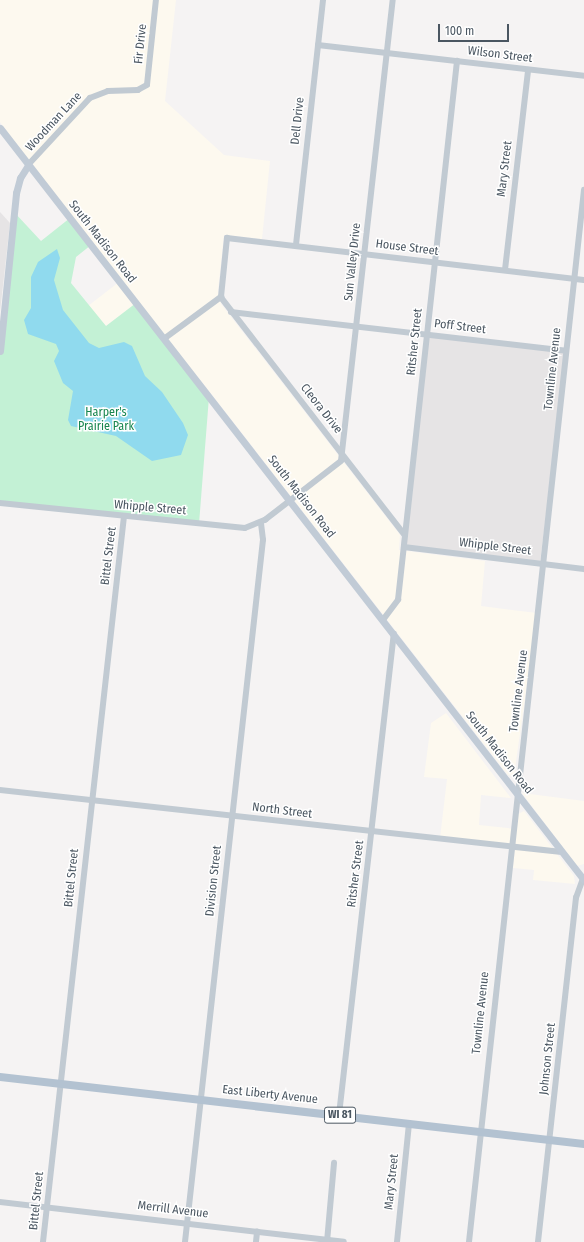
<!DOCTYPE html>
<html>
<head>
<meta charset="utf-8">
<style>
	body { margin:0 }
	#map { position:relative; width:584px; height:1242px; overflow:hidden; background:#f5f3f3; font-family:"Fira Sans Condensed",sans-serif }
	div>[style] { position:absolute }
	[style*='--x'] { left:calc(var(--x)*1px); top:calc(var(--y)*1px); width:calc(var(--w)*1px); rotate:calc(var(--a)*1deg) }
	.commercial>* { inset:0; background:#fdf9ef }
	.education>* { inset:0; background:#e6e4e5; transform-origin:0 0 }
	.green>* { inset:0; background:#c3f1d5 }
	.water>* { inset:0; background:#90daee }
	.street>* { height:5.5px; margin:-2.75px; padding:0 2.75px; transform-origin:2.75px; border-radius:2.75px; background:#c1cad2 }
	.secondary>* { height:7px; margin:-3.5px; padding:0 3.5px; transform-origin:3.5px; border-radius:3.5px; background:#c1cbd6 }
	.primary>* { height:8px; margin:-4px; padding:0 4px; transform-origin:4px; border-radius:4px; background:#b3c2d1 }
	span { translate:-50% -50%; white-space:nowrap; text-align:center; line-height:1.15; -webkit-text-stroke:3px #fff; paint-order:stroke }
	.shield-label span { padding:1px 3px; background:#fff; border:1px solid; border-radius:3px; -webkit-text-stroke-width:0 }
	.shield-label { font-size:11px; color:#4a5661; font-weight:700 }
	.street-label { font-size:12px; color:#4a5661 }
	.park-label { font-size:12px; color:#17864f }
	.scale { position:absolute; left:438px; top:24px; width:71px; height:18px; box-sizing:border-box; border:2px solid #4a5661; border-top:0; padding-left:5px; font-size:12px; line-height:14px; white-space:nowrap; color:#4a5661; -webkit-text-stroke:3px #fff; paint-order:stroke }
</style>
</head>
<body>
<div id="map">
	<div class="commercial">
		<div style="clip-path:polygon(0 0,176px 0,165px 101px,224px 155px,270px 161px,262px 239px,224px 235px,218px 291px,221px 304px,400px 535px,399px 550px,485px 561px,481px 606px,537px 613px,514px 776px,508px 775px,202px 382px,136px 304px,106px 326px,88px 306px,119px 282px,0 122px)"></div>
		<div style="clip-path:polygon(446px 713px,511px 798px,481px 795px,479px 825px,516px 829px,518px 814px,524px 811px,574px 876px,575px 884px,533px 880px,534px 870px,513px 868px,515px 845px,440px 838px,447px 779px,424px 777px,431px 723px)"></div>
		<div style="clip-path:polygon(522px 793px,584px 801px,584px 864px,577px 866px)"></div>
	</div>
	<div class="education">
		<div style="clip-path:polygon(0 212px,10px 223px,0 312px)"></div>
		<div style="left:427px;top:334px;width:140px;height:214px;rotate:7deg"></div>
	</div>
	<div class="green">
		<div style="clip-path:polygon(14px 212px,41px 241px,70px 218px,91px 245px,76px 257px,71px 283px,106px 326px,136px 303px,209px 397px,199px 524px,0 503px,0 351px)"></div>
	</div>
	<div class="water">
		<div style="clip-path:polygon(57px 249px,60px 258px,54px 280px,63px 310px,89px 343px,99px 348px,124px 342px,132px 346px,145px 376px,162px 392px,183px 423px,188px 435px,181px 455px,152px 461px,116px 436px,71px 426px,68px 420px,73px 391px,63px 383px,54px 361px,59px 351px,56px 344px,28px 334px,24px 320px,31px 308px,31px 277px,38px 262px)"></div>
	</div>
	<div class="street">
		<div style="--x:318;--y:45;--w:268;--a:6.6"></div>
		<div style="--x:28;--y:165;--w:91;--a:-47.2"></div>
		<div style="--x:90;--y:98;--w:19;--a:-21"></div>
		<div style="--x:108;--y:91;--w:30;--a:-2"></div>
		<div style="--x:138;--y:90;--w:10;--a:-29"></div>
		<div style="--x:147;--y:85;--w:85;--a:-84"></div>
		<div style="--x:296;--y:245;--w:246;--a:-83.7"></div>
		<div style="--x:505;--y:270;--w:201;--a:-83.4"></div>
		<div style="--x:221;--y:297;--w:301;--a:52.3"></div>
		<div style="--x:231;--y:312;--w:337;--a:6.6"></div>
		<div style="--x:164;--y:339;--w:71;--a:-36.4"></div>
		<div style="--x:221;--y:297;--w:59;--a:-84.2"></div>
		<div style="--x:227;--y:238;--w:359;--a:6.7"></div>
		<div style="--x:0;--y:503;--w:246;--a:5.8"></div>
		<div style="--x:245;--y:528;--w:22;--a:-22"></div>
		<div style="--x:265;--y:520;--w:96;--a:-37.8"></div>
		<div style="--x:341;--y:461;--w:464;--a:-83.6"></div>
		<div style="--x:404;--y:547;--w:181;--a:7"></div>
		<div style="--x:383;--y:620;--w:25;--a:-53"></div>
		<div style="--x:398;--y:600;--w:542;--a:-83.75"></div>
		<div style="--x:0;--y:790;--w:565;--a:6.3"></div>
		<div style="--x:339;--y:1115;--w:484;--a:-83.5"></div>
		<div style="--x:0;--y:1202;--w:346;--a:6.6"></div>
		<div style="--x:43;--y:1242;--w:730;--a:-83.63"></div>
		<div style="--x:185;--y:1242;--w:706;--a:-83.66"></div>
		<div style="--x:263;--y:540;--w:17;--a:-97"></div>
		<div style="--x:256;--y:1242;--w:10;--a:-84"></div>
		<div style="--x:327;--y:1242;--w:79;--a:-84.9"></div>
		<div style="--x:397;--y:1242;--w:119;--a:-84.2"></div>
		<div style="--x:469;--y:1242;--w:1058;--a:-83.76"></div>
		<div style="--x:538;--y:1242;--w:346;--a:-83.7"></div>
		<div style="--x:576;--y:898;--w:20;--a:-70"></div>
	</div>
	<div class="secondary">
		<div style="--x:0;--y:128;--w:952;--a:52.17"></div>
		<div style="--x:0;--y:351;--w:159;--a:-84.2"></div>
		<div style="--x:16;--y:193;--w:16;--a:-75"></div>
		<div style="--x:20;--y:178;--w:15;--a:-58"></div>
	</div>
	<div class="primary">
		<div style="--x:0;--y:1077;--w:588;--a:6.54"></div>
	</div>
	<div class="shield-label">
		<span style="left:340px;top:1115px">WI 81</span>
	</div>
	<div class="street-label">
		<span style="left:141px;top:44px;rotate:-84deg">Fir Drive</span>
		<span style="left:500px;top:55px;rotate:7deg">Wilson Street</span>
		<span style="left:298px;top:121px;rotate:-84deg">Dell Drive</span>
		<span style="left:54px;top:122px;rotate:-47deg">Woodman Lane</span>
		<span style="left:505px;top:169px;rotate:-83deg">Mary Street</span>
		<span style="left:102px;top:242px;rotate:52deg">South Madison Road</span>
		<span style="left:407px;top:248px;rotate:7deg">House Street</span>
		<span style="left:353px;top:262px;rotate:-84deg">Sun Valley Drive</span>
		<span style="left:460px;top:327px;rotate:7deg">Poff Street</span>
		<span style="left:415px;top:342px;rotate:-84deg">Ritsher Street</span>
		<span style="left:553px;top:369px;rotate:-84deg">Townline Avenue</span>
		<span style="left:321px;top:409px;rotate:52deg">Cleora Drive</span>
		<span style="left:301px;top:497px;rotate:52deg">South Madison Road</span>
		<span style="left:150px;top:508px;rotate:5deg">Whipple Street</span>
		<span style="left:495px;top:547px;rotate:7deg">Whipple Street</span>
		<span style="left:109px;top:556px;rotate:-83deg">Bittel Street</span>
		<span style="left:519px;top:691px;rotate:-83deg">Townline Avenue</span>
		<span style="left:499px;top:753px;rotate:52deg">South Madison Road</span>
		<span style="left:282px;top:811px;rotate:7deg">North Street</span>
		<span style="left:356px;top:874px;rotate:-83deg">Ritsher Street</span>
		<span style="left:72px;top:878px;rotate:-84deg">Bittel Street</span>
		<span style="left:214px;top:881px;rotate:-84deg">Division Street</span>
		<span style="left:481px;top:1013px;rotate:-84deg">Townline Avenue</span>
		<span style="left:548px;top:1059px;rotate:-84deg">Johnson Street</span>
		<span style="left:270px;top:1095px;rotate:6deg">East Liberty Avenue</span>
		<span style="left:392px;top:1182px;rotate:-84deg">Mary Street</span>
		<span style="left:37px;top:1201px;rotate:-84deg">Bittel Street</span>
		<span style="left:173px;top:1210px;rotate:7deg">Merrill Avenue</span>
	</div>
	<div class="park-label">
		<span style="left:106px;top:420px">Harper's<br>Prairie Park</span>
	</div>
	<div class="scale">100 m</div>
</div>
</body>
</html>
